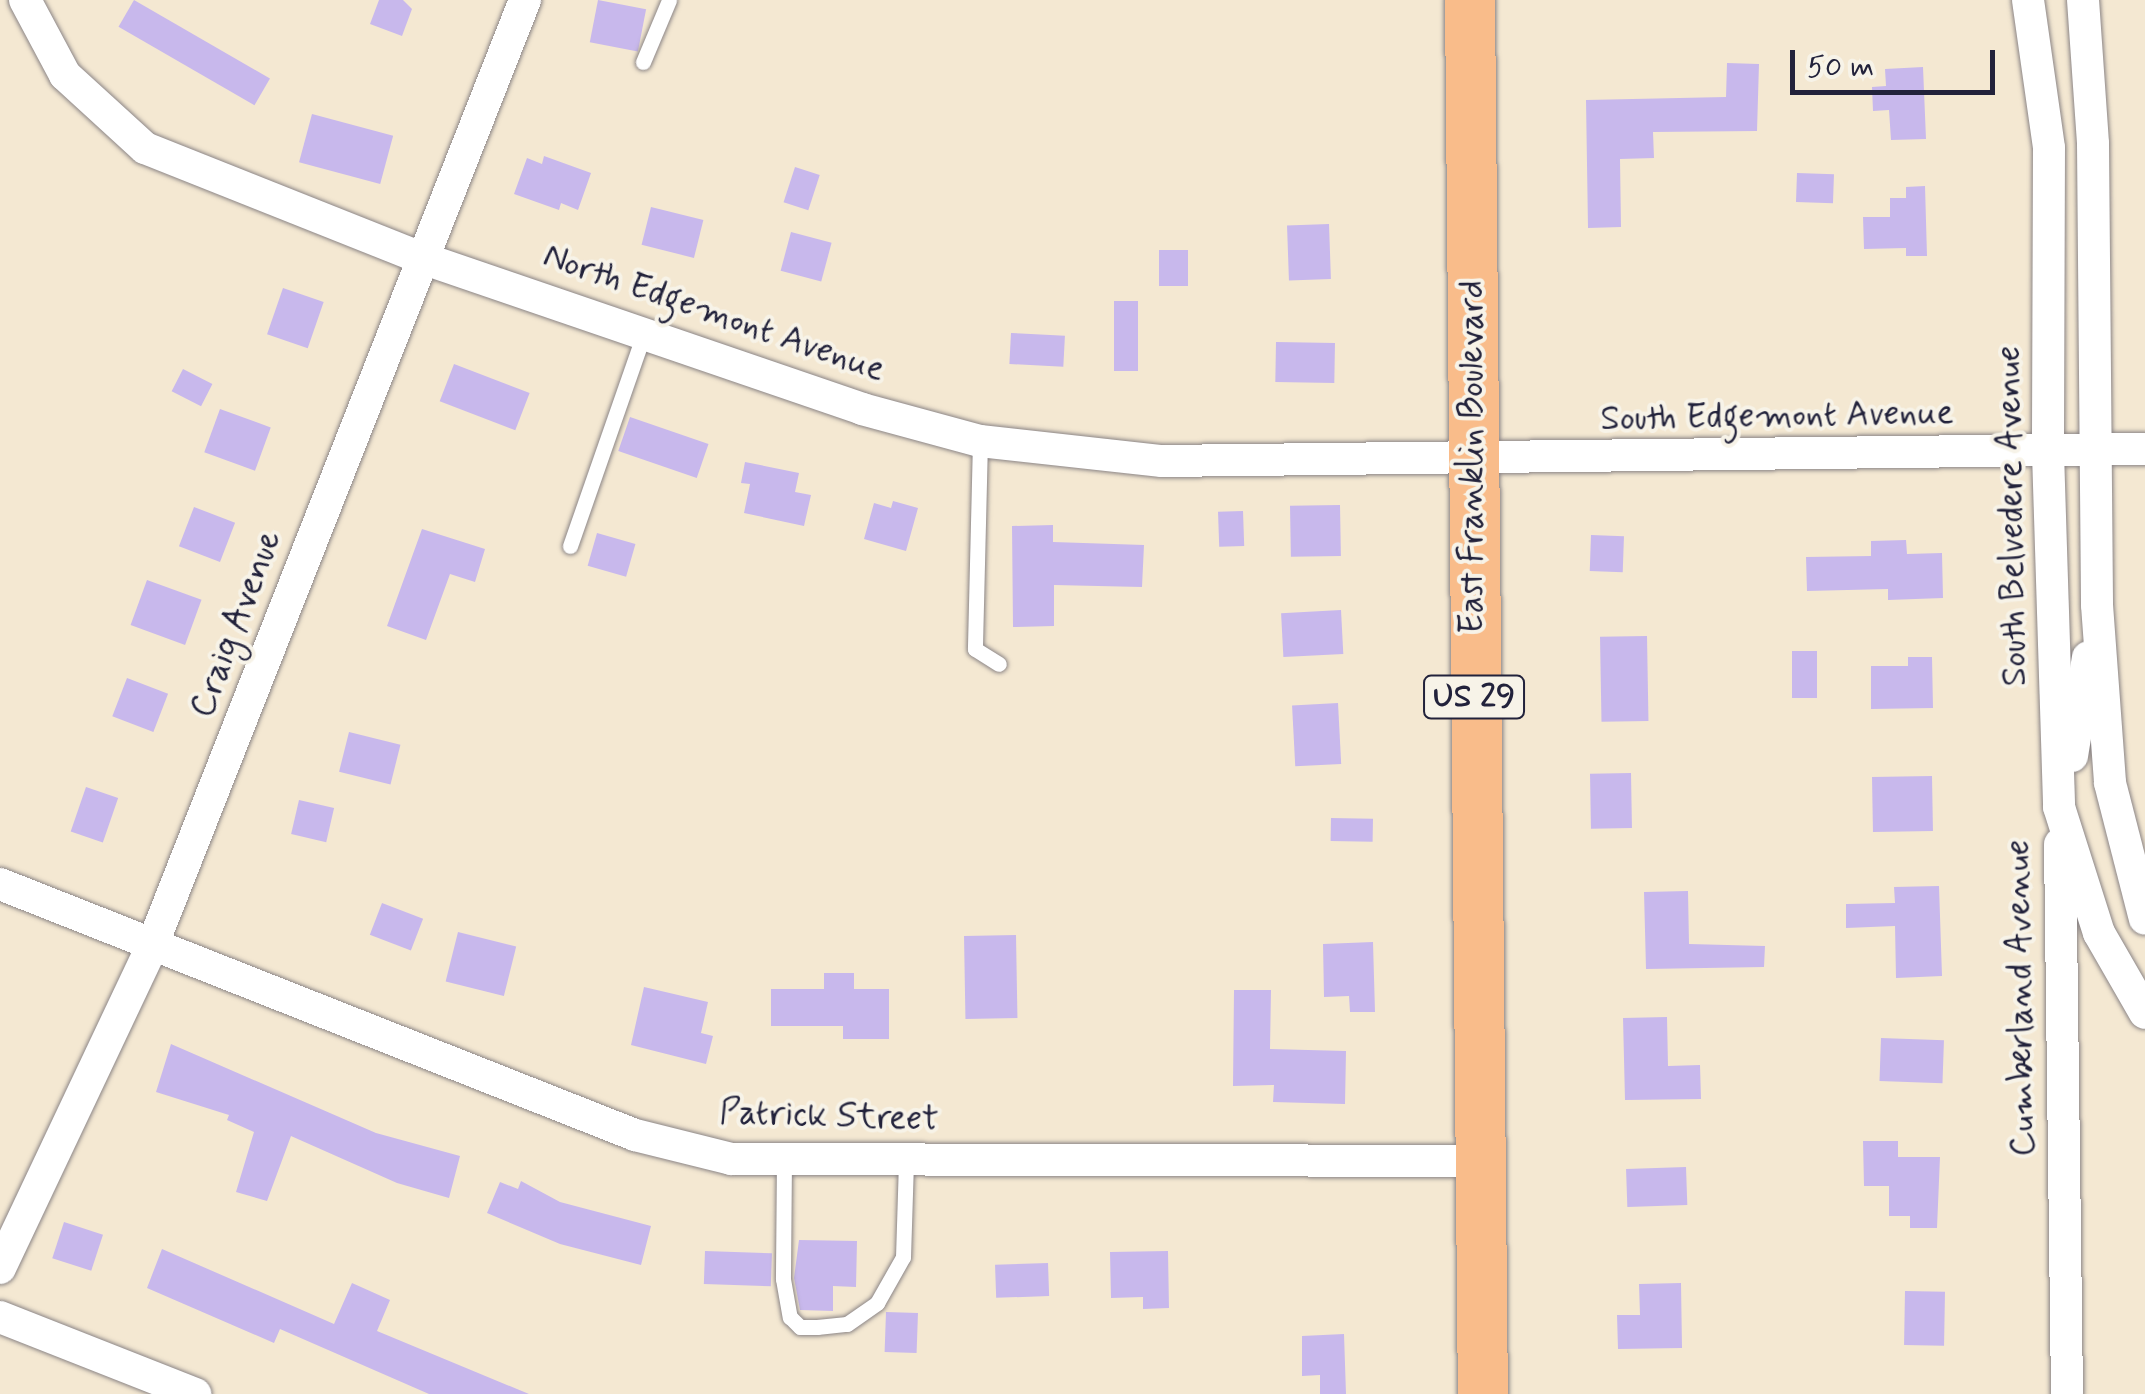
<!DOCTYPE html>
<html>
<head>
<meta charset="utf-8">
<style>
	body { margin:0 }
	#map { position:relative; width:2145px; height:1394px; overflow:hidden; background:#f4e8d2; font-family:Mynerve,sans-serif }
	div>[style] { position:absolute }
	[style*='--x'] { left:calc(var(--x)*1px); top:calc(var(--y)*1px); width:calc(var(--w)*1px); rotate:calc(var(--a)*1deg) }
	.building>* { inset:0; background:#c8b8ec; transform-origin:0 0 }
	.roads { filter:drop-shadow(0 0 2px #8b8586) drop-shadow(0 0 2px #8b8586) }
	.service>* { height:15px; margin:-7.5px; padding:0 7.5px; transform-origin:7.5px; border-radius:7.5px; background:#fff }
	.minor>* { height:32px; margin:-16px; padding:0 16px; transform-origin:16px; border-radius:16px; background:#fff }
	.primary>* { height:50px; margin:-25px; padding:0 25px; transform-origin:25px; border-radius:25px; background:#f9bc8a }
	span { translate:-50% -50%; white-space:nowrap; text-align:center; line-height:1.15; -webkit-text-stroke:8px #f7f3e8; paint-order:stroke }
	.shield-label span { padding:2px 8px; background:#f7f3e8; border:2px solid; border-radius:8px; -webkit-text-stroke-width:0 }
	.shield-label { font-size:32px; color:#22223b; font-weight:700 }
	.street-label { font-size:35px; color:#22223b }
	.scale { position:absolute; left:1790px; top:50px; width:205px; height:45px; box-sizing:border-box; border:5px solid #22223b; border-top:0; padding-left:12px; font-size:30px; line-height:35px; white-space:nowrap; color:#22223b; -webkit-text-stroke:8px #f7f3e8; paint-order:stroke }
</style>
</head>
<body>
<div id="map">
	<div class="building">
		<div style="left:134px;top:0;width:157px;height:31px;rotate:30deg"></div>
		<div style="clip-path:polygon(379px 0,403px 0,412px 9px,402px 36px,370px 24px)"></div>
		<div style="left:598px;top:0;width:49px;height:43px;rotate:11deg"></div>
		<div style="clip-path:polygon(1727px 63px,1759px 64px,1757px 131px,1653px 132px,1654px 158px,1620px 159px,1621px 227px,1588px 228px,1586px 100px,1726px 97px)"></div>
		<div style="clip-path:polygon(1923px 67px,1926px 139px,1891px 140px,1889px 110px,1873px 111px,1872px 87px,1886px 86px,1885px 69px)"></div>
		<div style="left:312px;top:114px;width:84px;height:50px;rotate:15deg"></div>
		<div style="clip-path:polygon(544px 156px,591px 173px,578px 210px,561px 203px,559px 210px,514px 194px,527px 158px,542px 164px)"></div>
		<div style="left:795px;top:167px;width:26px;height:37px;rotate:18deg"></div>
		<div style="left:1797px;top:173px;width:37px;height:29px;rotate:2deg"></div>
		<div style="clip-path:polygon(1925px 186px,1927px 256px,1906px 256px,1906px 248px,1864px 249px,1863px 217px,1890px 217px,1890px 198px,1906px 198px,1906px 187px)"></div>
		<div style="left:651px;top:207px;width:54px;height:39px;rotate:14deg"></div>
		<div style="left:1329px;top:224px;width:55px;height:42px;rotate:88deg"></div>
		<div style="left:791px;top:232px;width:42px;height:40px;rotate:15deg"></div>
		<div style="left:1159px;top:250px;width:29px;height:36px"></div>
		<div style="left:283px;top:288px;width:43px;height:49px;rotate:19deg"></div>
		<div style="left:1114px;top:301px;width:24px;height:70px"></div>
		<div style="left:1011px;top:333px;width:54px;height:31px;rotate:3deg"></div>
		<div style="left:1276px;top:342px;width:59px;height:40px;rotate:1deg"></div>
		<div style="left:454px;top:364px;width:81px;height:40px;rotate:21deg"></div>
		<div style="left:183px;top:369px;width:33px;height:25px;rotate:27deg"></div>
		<div style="left:220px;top:409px;width:54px;height:46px;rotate:20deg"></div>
		<div style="left:630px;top:417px;width:83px;height:36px;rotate:19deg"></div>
		<div style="clip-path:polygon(745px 462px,799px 473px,795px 492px,811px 495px,804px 526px,744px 513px,750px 484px,741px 483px)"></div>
		<div style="clip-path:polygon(893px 501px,918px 508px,906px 551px,864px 539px,874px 503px,891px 508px)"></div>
		<div style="left:1340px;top:505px;width:51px;height:50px;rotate:89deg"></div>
		<div style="left:194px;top:507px;width:44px;height:42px;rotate:21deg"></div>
		<div style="left:1243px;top:511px;width:35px;height:25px;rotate:88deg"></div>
		<div style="clip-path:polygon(1053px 525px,1053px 542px,1144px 545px,1142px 587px,1054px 585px,1054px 626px,1013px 627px,1012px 526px)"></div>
		<div style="clip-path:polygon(422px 529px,485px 549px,475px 582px,450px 574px,426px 640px,387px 626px)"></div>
		<div style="left:597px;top:533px;width:40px;height:34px;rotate:16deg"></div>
		<div style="left:1591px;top:535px;width:33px;height:36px;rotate:2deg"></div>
		<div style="clip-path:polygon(1906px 540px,1907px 554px,1942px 553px,1943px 598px,1888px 600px,1888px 589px,1807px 591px,1806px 557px,1871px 556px,1871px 541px)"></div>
		<div style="left:147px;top:580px;width:58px;height:48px;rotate:20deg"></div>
		<div style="left:1341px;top:610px;width:44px;height:60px;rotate:87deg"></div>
		<div style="left:1647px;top:636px;width:85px;height:47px;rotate:89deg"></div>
		<div style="left:1792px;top:651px;width:25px;height:47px"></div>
		<div style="clip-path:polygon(1908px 657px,1932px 657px,1933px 708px,1871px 709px,1871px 666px,1908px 666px)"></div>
		<div style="left:127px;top:678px;width:44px;height:41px;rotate:21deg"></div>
		<div style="left:1338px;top:703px;width:61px;height:46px;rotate:87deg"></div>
		<div style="left:349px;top:732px;width:53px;height:41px;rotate:14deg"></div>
		<div style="left:1631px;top:773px;width:55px;height:41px;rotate:89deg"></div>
		<div style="left:1932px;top:776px;width:55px;height:60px;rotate:89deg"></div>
		<div style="left:86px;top:787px;width:34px;height:47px;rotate:19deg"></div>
		<div style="left:299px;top:800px;width:36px;height:35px;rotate:13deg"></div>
		<div style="left:1331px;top:818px;width:42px;height:23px;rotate:1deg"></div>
		<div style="clip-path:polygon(1939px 886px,1942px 976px,1896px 978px,1895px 926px,1846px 928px,1846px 904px,1895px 903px,1894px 887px)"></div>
		<div style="clip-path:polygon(1688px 891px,1689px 944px,1765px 946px,1764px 967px,1646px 969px,1644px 892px)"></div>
		<div style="left:382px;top:903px;width:44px;height:34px;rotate:21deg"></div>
		<div style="left:458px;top:932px;width:60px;height:51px;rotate:14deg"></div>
		<div style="left:1016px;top:935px;width:83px;height:52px;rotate:89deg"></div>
		<div style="clip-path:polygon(1373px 942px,1375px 1012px,1350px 1012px,1349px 996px,1324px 997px,1323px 944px)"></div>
		<div style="clip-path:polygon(824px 973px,854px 973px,854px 989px,889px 989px,889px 1039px,843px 1039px,843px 1026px,771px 1026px,771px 989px,824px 989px)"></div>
		<div style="clip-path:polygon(644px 987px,708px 1002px,701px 1033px,713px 1036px,706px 1064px,631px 1045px)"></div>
		<div style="clip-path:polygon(1234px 990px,1271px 990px,1270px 1049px,1346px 1051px,1345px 1104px,1273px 1102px,1274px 1085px,1233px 1086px)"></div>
		<div style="clip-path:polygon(1667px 1017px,1668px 1066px,1700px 1065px,1701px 1099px,1625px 1100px,1623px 1018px)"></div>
		<div style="left:1881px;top:1038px;width:63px;height:43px;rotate:2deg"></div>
		<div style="clip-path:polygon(171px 1044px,376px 1133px,460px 1156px,449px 1198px,397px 1183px,291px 1136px,267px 1201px,236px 1192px,254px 1132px,227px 1120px,229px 1115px,156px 1092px)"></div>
		<div style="clip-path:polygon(1863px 1141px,1898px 1141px,1898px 1157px,1940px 1157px,1937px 1228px,1910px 1228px,1910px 1216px,1889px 1216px,1889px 1186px,1864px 1186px)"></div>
		<div style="left:1686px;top:1167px;width:38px;height:60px;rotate:88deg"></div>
		<div style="clip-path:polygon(521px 1181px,560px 1202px,651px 1226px,641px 1265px,560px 1244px,487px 1213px,500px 1182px,518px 1189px)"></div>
		<div style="left:64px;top:1222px;width:41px;height:38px;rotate:18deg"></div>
		<div style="clip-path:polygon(799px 1240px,857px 1241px,856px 1287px,833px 1286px,833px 1311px,800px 1310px,794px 1278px)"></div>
		<div style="clip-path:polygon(162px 1249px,334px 1324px,352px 1283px,390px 1300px,377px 1331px,529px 1394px,429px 1394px,280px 1329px,274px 1343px,147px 1288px)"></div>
		<div style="left:705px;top:1251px;width:67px;height:33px;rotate:2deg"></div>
		<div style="clip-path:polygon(1168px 1251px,1169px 1308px,1143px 1309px,1143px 1297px,1111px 1298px,1110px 1252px)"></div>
		<div style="left:1048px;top:1263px;width:33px;height:53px;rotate:88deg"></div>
		<div style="clip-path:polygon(1681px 1283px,1682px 1348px,1618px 1349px,1617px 1315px,1640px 1315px,1639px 1284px)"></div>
		<div style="left:1905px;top:1291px;width:40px;height:54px;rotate:1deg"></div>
		<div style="left:886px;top:1312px;width:32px;height:40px;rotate:2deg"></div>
		<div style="clip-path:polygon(1344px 1334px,1346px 1394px,1320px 1394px,1320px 1375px,1302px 1376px,1302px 1336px)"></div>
	</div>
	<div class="roads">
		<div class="service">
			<div style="--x:643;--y:62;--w:67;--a:-67.2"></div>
			<div style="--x:980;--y:441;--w:208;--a:91.4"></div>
			<div style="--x:975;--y:649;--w:28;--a:32"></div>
			<div style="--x:570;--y:546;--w:225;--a:-70.8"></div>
			<div style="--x:784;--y:1159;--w:120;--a:90.5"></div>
			<div style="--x:783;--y:1279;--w:39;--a:80"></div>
			<div style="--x:790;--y:1317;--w:14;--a:45"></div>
			<div style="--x:800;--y:1327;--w:17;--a:0"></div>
			<div style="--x:817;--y:1327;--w:30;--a:-6"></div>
			<div style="--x:847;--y:1324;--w:37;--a:-35"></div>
			<div style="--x:877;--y:1303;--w:53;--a:-60.5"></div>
			<div style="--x:903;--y:1257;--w:97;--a:-88.2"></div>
		</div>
		<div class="minor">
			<div style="--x:25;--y:0;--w:85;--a:61.9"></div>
			<div style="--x:65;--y:75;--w:108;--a:42.4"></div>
			<div style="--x:145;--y:148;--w:298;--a:21.7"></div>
			<div style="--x:422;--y:258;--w:465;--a:18.9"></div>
			<div style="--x:862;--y:409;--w:122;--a:15.2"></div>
			<div style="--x:980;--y:441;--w:183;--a:6.3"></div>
			<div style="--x:1162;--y:461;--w:983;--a:-0.7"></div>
			<div style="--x:2028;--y:0;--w:149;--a:81.9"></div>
			<div style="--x:2049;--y:148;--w:305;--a:90.2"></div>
			<div style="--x:2048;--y:453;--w:354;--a:88.2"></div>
			<div style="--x:2059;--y:807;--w:132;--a:72.4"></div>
			<div style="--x:2099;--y:933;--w:92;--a:60.1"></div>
			<div style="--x:2083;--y:0;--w:144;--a:86"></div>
			<div style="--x:2093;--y:144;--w:461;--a:89.5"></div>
			<div style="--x:2097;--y:605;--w:178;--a:85.8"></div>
			<div style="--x:2110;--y:783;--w:140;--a:75.6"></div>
			<div style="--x:2072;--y:756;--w:100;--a:-80.8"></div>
			<div style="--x:2060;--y:844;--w:550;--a:89.27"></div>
			<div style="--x:0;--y:884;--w:683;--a:21.57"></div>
			<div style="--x:635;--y:1135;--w:99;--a:14"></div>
			<div style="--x:731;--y:1159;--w:749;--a:0.15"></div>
			<div style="--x:0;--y:1268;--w:356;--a:-64.7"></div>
			<div style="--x:152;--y:946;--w:1017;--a:-68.48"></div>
			<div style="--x:0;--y:1317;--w:210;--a:21.5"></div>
		</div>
		<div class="primary">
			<div style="--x:1470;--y:0;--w:1394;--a:89.47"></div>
		</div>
	</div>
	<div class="shield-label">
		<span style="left:1474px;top:697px">US 29</span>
	</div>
	<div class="street-label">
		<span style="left:714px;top:313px;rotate:19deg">North Edgemont Avenue</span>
		<span style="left:1777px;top:416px;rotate:-1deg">South Edgemont Avenue</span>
		<span style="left:1472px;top:457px;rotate:-90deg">East Franklin Boulevard</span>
		<span style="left:2012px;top:516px;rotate:-91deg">South Belvedere Avenue</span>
		<span style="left:236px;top:624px;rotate:-69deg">Craig Avenue</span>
		<span style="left:2021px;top:998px;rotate:-91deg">Cumberland Avenue</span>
		<span style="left:829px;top:1116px;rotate:2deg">Patrick Street</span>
	</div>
	<div class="scale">50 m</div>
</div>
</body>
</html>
